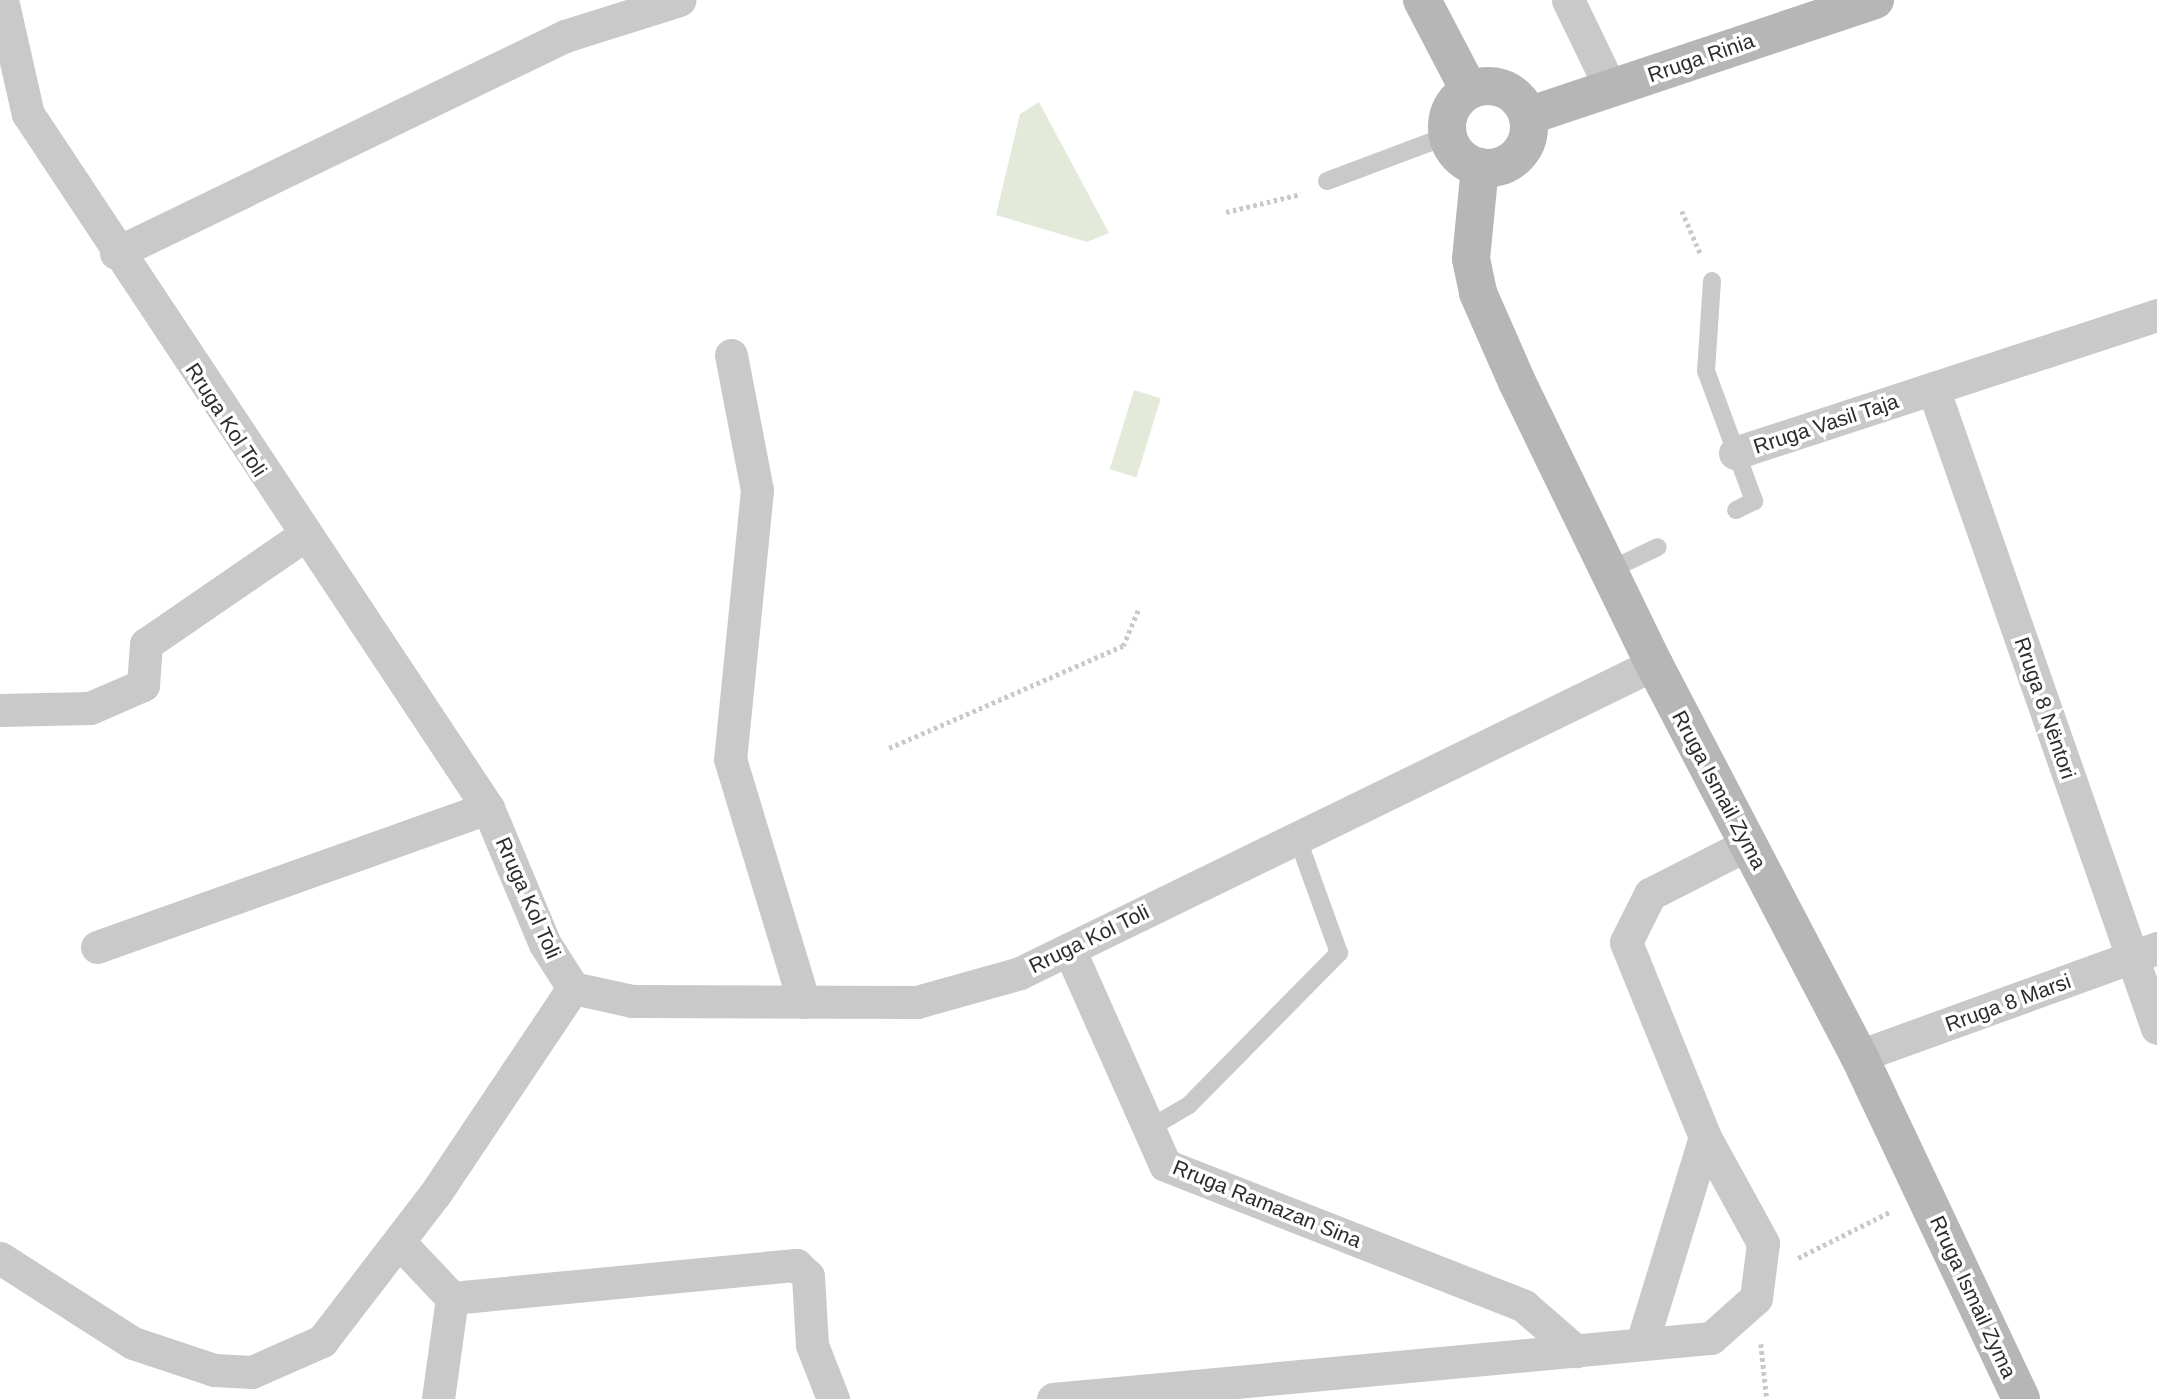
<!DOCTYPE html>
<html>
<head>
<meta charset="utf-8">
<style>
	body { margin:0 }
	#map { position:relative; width:2157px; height:1399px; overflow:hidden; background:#fff; font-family:Arial,sans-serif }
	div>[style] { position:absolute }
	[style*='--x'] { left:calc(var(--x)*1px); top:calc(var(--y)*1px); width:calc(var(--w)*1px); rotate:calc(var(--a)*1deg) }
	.green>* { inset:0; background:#e4eada; transform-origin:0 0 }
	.path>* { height:4.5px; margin-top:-2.25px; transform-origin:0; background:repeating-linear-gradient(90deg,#c9c9c9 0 3.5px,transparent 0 7px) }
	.lane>* { height:18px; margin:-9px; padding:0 9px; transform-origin:9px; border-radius:9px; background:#c9c9c9 }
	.street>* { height:33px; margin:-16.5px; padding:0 16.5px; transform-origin:16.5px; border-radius:16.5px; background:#c9c9c9 }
	.secondary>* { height:38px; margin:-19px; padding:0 19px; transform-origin:19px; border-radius:19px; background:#b6b6b6 }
	.secondary>.ring { margin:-19px; padding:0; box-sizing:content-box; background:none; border:38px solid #b6b6b6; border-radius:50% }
	span { translate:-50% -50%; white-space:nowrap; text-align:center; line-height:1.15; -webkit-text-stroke:7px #fff; paint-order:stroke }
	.street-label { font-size:21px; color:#2c2c2c }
</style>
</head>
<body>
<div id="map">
	<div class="green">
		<div style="clip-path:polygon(1039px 102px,1109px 233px,1087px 242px,996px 215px,1020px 114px)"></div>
		<div style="left:1134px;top:390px;width:28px;height:83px;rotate:17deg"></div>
	</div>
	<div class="path">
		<div style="--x:1682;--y:211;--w:48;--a:66.6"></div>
		<div style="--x:1226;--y:212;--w:77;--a:-13.5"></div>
		<div style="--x:889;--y:748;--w:255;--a:-23.6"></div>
		<div style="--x:1123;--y:646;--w:41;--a:-67.2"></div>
		<div style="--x:1798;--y:1258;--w:103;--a:-26.6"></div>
		<div style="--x:1761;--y:1344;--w:55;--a:83.8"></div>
	</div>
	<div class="lane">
		<div style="--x:1327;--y:181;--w:128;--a:-20.6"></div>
		<div style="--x:1712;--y:281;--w:90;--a:93.8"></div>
		<div style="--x:1706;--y:371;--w:139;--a:69.7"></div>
		<div style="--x:1754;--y:501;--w:20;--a:153"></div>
		<div style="--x:1608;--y:571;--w:55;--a:-25.6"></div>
		<div style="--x:1150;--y:1128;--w:45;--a:-30.5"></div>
		<div style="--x:1189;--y:1105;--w:214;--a:-45.4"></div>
		<div style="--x:1339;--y:953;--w:123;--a:-109.9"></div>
	</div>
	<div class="street">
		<div style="--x:2;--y:0;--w:117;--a:77.2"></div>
		<div style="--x:28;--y:114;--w:833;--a:56.46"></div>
		<div style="--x:488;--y:808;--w:147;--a:67.3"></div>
		<div style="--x:545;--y:944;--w:52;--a:57.5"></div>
		<div style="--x:573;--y:988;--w:60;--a:12.4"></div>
		<div style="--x:632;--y:1001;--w:285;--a:0.2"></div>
		<div style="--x:917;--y:1002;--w:107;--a:-15.7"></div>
		<div style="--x:1020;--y:973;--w:705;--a:-25.98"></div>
		<div style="--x:1568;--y:0;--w:99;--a:64.2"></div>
		<div style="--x:116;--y:253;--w:499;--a:-25.8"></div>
		<div style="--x:565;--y:36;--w:120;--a:-17.5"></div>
		<div style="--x:731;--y:355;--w:137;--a:79.1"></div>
		<div style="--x:757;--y:490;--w:270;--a:95.7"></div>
		<div style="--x:730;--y:759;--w:254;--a:73.1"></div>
		<div style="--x:1933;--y:388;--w:678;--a:70.71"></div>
		<div style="--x:1735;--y:453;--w:444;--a:-18.1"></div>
		<div style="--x:0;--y:710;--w:90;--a:-1.3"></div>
		<div style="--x:90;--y:708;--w:58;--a:-23.5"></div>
		<div style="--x:143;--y:685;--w:41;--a:-85.8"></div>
		<div style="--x:146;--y:644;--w:191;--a:-34.5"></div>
		<div style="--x:97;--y:947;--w:415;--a:-19.6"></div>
		<div style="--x:1069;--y:949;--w:236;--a:66"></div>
		<div style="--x:1165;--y:1165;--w:386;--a:21.4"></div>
		<div style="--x:1524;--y:1306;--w:69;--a:40.9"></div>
		<div style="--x:1859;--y:1056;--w:317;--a:-19.9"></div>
		<div style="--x:400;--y:1243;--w:76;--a:46.6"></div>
		<div style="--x:452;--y:1298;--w:102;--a:97.9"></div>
		<div style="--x:0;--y:1258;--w:158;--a:32.6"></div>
		<div style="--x:133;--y:1343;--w:85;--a:18.4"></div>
		<div style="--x:214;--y:1370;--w:38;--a:3"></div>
		<div style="--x:252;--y:1372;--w:77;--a:-23.9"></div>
		<div style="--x:322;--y:1341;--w:185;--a:-52.5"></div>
		<div style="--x:435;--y:1194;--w:248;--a:-56.2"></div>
		<div style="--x:452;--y:1298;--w:346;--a:-5.5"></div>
		<div style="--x:796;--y:1265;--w:16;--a:43"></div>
		<div style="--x:808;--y:1276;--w:69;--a:86.7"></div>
		<div style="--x:812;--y:1345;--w:58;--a:68.7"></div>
		<div style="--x:1642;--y:1343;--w:215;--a:-73"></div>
		<div style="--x:1053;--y:1399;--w:661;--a:-5.3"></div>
		<div style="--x:1711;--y:1338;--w:60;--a:-41.6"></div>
		<div style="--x:1756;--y:1298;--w:55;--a:-82.7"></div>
		<div style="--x:1763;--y:1243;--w:121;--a:-118.7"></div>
		<div style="--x:1705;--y:1137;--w:210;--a:-112.1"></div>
		<div style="--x:1626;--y:942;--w:54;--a:-63.4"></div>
		<div style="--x:1650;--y:894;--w:110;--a:-27"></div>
	</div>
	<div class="secondary">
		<div style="--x:1422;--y:0;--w:102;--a:62.4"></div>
		<div class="ring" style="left:1447px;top:86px;width:44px;height:44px"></div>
		<div style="--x:1528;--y:116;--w:366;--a:-18.5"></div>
		<div style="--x:1480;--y:167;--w:92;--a:95.6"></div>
		<div style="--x:1471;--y:259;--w:35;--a:78"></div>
		<div style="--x:1478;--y:293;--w:97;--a:66.3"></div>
		<div style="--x:1517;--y:382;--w:314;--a:64.1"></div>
		<div style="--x:1654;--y:664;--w:442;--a:62.4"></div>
		<div style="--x:1859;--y:1056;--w:379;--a:64.7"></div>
	</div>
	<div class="street-label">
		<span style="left:1701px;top:58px;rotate:-19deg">Rruga Rinia</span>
		<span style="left:226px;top:420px;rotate:57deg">Rruga Kol Toli</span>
		<span style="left:1826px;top:424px;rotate:-18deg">Rruga Vasil Taja</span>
		<span style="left:2045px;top:708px;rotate:71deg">Rruga 8 Nëntori</span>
		<span style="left:1719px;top:790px;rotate:62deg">Rruga Ismail Zyma</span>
		<span style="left:528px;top:898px;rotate:66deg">Rruga Kol Toli</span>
		<span style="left:1089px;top:939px;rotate:-26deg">Rruga Kol Toli</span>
		<span style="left:2008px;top:1003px;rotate:-20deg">Rruga 8 Marsi</span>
		<span style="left:1267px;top:1204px;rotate:22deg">Rruga Ramazan Sina</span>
		<span style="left:1973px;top:1297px;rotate:65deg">Rruga Ismail Zyma</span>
	</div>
</div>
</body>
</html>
